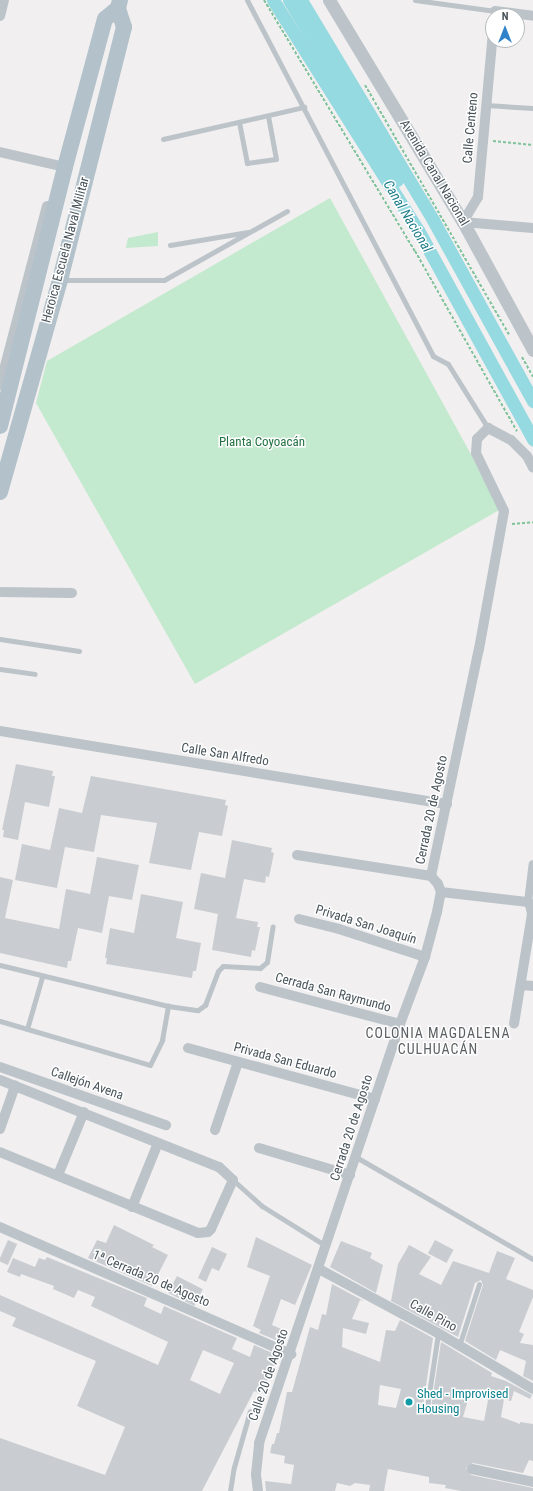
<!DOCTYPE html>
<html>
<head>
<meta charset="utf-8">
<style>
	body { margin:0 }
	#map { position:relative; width:533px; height:1491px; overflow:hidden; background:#f1efef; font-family:"Roboto Condensed",sans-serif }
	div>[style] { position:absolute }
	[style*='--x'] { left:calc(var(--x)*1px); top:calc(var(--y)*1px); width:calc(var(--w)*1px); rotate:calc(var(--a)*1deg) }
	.green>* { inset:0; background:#c3e9ce }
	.canal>* { height:13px; margin:-6.5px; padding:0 6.5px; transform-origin:6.5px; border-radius:6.5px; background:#95d9e1 }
	.building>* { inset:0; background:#c9cdd1; transform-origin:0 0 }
	.path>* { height:2px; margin-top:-1px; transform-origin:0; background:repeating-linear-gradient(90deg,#7fc39b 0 3px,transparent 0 5px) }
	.service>* { height:5px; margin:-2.5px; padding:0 2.5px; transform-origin:2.5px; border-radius:2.5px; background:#bcc4ca }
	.pedestrian>* { height:8px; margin:-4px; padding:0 4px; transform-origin:4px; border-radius:4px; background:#bcc4ca }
	.minor>* { height:10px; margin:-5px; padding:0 5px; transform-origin:5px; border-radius:5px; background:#bcc4ca }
	.tertiary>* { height:13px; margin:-6.5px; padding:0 6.5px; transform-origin:6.5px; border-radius:6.5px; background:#bcc4ca }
	.primary>* { height:16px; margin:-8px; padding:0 8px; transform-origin:8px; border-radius:8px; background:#b2c1ca }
	.dots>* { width:11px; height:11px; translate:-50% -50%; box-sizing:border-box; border:2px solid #fff; border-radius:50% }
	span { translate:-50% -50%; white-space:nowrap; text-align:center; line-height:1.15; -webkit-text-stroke:3px #fff; paint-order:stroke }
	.street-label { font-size:13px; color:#49545a }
	.park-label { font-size:13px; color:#237242 }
	.culture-label { font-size:13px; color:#0d838f }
	.left { translate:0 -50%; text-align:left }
	.water-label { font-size:14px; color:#1d7e8a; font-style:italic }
	.neighbourhood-label { font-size:14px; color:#5c6063; letter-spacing:1px }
	.north { position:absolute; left:485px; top:8px; width:40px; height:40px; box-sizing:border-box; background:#fff; border:1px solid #b6bbbd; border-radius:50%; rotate:0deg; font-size:11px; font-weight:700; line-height:16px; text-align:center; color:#49545a }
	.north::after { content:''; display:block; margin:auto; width:14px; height:18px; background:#3083ca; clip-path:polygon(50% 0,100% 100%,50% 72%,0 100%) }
</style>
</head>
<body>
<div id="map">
	<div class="green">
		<div style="clip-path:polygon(330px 198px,501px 509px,195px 684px,36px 403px,47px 361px)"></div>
		<div style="clip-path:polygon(158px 232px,158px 246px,126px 248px,128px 238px)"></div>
	</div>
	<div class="canal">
		<div style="--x:273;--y:0;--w:272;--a:57.8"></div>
		<div style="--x:418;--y:230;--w:239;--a:61.2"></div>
		<div style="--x:289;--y:0;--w:210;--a:59"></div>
		<div style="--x:301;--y:0;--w:257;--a:59"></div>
		<div style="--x:433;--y:220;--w:207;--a:61.1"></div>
	</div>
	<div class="building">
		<div style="clip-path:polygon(16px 764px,53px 771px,52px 776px,55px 776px,49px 807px,25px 802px,18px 840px,3px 837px,4px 830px,2px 830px)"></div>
		<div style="clip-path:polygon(91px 776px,226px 800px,225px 805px,228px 806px,222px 836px,199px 832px,191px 870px,149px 863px,157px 823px,101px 815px,94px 852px,65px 847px,57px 888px,15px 880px,22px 844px,50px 850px,59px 808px,82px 813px)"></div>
		<div style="clip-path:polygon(232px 840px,272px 848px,271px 852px,274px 853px,269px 877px,266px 876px,265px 883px,244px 879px,236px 918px,258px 922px,257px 927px,260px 927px,255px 951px,252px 950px,251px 957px,212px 950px,218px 914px,194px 909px,201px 873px,225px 878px)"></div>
		<div style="clip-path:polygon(97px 857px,139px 865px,132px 900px,109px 896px,102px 933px,78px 928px,71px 961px,68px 961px,67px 968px,0 953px,0 877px,13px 880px,5px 918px,59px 929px,66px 889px,90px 894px)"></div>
		<div style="clip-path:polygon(141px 894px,183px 902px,176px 938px,201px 943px,196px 971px,193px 971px,192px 978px,106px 964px,107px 958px,105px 958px,110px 928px,134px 933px)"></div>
		<div style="clip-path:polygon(114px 1225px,154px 1245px,152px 1247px,168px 1255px,152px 1286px,88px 1258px,97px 1240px,106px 1243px)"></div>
		<div style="clip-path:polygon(256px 1237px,312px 1265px,295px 1305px,281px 1299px,272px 1325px,288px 1332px,283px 1343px,259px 1333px,261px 1330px,253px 1326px,270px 1276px,247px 1267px)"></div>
		<div style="left:8px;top:1240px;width:10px;height:23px;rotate:24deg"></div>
		<div style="left:435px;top:1240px;width:21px;height:15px;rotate:28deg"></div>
		<div style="clip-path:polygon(341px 1241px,372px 1253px,370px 1258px,383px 1265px,376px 1293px,330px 1267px)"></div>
		<div style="clip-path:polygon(409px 1245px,431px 1257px,419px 1274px,441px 1285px,453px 1261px,489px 1273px,497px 1251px,515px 1258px,506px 1279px,533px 1290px,533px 1297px,519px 1332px,524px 1334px,520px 1343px,533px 1345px,533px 1381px,523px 1376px,526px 1361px,500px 1350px,496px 1360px,465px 1341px,483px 1285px,481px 1280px,475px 1283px,458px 1337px,391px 1301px,398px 1264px)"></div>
		<div style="clip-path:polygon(212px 1247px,227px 1254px,219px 1271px,212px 1268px,206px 1282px,198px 1278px)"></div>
		<div style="clip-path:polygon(evenodd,47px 1257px,147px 1298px,144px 1306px,161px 1314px,164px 1306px,237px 1338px,232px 1349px,250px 1357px,254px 1345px,279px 1356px,261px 1394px,254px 1391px,202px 1491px,0 1491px,0 1438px,105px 1475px,125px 1427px,77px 1406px,96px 1361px,12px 1326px,16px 1318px,0 1311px,0 1295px,158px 1365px,168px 1342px,91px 1306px,95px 1297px,78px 1290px,74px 1298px,53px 1289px,54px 1286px,21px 1274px,20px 1277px,7px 1272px,13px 1258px,35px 1267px,39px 1258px,45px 1260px,47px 1257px,203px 1350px,234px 1363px,220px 1394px,190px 1380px,203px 1350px)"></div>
		<div style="left:177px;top:1276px;width:29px;height:19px;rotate:27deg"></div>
		<div style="clip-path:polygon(evenodd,332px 1284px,364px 1301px,360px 1300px,352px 1319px,369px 1323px,366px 1334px,343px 1328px,342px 1347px,380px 1362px,386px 1330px,395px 1331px,400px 1320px,433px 1338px,423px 1406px,425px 1410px,431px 1408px,441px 1342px,492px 1373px,491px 1376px,506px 1381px,532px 1395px,530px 1399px,514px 1391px,511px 1401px,504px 1399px,501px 1417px,520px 1424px,520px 1422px,533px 1424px,533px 1461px,529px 1460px,523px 1473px,473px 1463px,466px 1468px,471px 1475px,533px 1488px,533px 1491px,461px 1491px,445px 1488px,446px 1485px,429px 1483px,429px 1477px,388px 1469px,384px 1491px,369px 1491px,370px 1485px,355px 1483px,350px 1486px,337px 1483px,335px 1491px,266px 1491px,265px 1481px,291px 1484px,294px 1465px,284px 1463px,285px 1456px,270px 1453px,272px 1444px,274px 1444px,277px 1433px,279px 1433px,287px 1392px,292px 1392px,310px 1327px,318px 1330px,322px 1314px,326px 1315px,332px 1284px,380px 1385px,401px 1389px,396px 1408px,378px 1405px,380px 1385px,332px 1284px,470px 1393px,488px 1400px,484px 1421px,463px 1417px,470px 1393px)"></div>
	</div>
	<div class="path">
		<div style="--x:264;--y:0;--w:293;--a:59"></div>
		<div style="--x:415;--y:251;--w:207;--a:60.5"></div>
		<div style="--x:365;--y:85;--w:288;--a:60"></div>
		<div style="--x:493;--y:141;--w:40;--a:5.7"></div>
		<div style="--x:522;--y:357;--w:23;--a:61"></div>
		<div style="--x:512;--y:524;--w:21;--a:-5"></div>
	</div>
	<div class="service">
		<div style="--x:247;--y:0;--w:402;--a:62.4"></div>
		<div style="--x:433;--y:356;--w:17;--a:28"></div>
		<div style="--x:448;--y:364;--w:75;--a:58"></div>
		<div style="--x:415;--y:0;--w:81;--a:7.8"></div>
		<div style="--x:486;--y:105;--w:47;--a:3.7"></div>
		<div style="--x:239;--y:122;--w:42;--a:79"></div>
		<div style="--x:247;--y:163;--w:29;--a:-8"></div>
		<div style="--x:276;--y:159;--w:44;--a:-100.5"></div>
		<div style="--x:163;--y:139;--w:145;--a:-12.8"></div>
		<div style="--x:170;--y:245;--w:79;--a:-9.5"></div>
		<div style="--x:63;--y:280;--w:101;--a:0"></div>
		<div style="--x:164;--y:280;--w:141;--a:-29.3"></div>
		<div style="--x:0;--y:639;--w:80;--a:8.6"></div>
		<div style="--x:0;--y:669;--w:35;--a:8"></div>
		<div style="--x:0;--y:965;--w:173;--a:13.7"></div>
		<div style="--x:0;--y:1021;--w:156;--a:16.3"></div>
		<div style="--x:150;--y:1065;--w:28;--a:-64"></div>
		<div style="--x:162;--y:1040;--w:35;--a:-80"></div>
		<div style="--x:168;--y:1006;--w:30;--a:8"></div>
		<div style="--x:198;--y:1010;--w:9;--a:-36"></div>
		<div style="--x:205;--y:1005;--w:36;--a:-69"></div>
		<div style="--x:218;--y:971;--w:7;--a:-45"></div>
		<div style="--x:223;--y:966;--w:37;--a:3"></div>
		<div style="--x:260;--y:968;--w:9;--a:-41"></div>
		<div style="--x:267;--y:962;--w:36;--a:-81"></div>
		<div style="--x:27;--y:1029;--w:54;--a:-73.9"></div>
		<div style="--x:356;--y:1157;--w:204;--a:30"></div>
		<div style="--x:233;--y:1180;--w:39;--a:42"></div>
		<div style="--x:262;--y:1206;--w:75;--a:32"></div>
		<div style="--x:459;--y:1346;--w:65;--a:-72.1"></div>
		<div style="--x:427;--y:1407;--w:75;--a:-81.5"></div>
		<div style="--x:230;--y:1491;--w:24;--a:-81"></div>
		<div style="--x:234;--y:1467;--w:58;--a:-74.1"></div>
	</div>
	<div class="pedestrian">
		<div style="--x:528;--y:902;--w:38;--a:-83"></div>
	</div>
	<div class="minor">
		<div style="--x:495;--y:11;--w:38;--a:7"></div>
		<div style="--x:0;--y:16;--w:16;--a:-76"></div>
		<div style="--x:493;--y:32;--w:166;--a:95.2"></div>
		<div style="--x:478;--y:197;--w:29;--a:121"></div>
		<div style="--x:463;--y:222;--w:70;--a:4.9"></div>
		<div style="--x:0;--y:152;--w:67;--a:13"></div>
		<div style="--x:0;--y:385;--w:185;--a:-75.3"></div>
		<div style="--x:0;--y:592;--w:72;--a:0.8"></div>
		<div style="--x:0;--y:731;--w:453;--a:9.3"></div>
		<div style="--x:297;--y:855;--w:136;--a:8.9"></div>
		<div style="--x:441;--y:892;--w:88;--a:6.6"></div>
		<div style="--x:528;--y:902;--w:4;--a:56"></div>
		<div style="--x:530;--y:905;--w:9;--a:77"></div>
		<div style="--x:532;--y:914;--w:111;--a:99.3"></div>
		<div style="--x:299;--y:919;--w:41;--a:14"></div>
		<div style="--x:339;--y:929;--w:90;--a:18"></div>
		<div style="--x:521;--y:985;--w:12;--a:5"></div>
		<div style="--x:260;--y:987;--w:145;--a:14.8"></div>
		<div style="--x:188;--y:1048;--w:194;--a:15.3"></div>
		<div style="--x:0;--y:1067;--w:176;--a:19.3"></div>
		<div style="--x:0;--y:1080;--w:236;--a:21.7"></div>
		<div style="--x:219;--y:1167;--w:19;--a:43"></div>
		<div style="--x:233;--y:1180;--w:54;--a:114.2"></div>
		<div style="--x:211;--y:1229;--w:4;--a:135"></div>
		<div style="--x:208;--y:1232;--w:10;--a:174"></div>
		<div style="--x:198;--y:1233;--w:214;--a:-157.8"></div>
		<div style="--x:0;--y:1129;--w:46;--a:-70.8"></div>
		<div style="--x:215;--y:1130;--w:72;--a:-71.3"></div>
		<div style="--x:259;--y:1148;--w:95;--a:16.5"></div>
		<div style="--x:58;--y:1175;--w:68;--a:-67.6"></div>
		<div style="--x:132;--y:1207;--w:69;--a:-67.9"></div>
		<div style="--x:0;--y:1227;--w:318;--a:23.6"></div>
		<div style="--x:319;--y:1269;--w:135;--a:28.3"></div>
		<div style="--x:438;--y:1333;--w:110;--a:30.5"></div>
		<div style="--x:472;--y:1469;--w:62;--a:12"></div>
		<div style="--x:258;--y:1491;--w:17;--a:-97"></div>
		<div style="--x:256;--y:1474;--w:31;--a:-84"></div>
		<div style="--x:259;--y:1443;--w:442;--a:-71.4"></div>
		<div style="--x:400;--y:1024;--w:72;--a:-69.5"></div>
		<div style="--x:425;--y:957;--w:47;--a:-75.1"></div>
		<div style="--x:437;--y:912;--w:20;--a:-79"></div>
		<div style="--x:441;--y:892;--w:9;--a:-111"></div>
		<div style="--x:438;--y:884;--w:11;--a:-131"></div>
		<div style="--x:431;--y:876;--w:232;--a:-78.1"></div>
		<div style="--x:479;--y:649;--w:140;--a:-79.7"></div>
		<div style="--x:504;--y:511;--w:64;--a:-115.8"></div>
		<div style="--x:476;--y:453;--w:14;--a:-86"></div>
		<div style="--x:477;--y:439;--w:16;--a:-45"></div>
		<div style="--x:488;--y:428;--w:26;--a:28"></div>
		<div style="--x:511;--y:440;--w:23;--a:45"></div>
		<div style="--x:527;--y:456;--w:13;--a:63"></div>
	</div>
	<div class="tertiary">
		<div style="--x:329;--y:0;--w:259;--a:58.9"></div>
		<div style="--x:463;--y:222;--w:146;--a:61.3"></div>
	</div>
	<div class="primary">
		<div style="--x:0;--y:426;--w:267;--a:-75.9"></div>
		<div style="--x:65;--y:167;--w:153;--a:-74.9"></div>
		<div style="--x:105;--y:19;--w:17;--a:-40"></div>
		<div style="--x:0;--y:492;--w:220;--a:-74.2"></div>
		<div style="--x:60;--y:280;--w:261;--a:-75.8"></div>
		<div style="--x:124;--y:27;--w:20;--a:-108"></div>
		<div style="--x:118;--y:8;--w:8;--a:-76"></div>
	</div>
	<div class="dots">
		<div style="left:409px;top:1402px;background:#0f9aa8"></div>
	</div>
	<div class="street-label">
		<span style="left:471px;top:128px;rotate:-85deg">Calle Centeno</span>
		<span style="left:434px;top:173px;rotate:59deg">Avenida Canal Nacional</span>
		<span style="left:66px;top:250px;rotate:-75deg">Heroica Escuela Naval Militar</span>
		<span style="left:225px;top:755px;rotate:9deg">Calle San Alfredo</span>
		<span style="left:432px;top:810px;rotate:-78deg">Cerrada 20 de Agosto</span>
		<span style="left:366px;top:925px;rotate:17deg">Privada San Joaquín</span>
		<span style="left:333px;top:993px;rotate:15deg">Cerrada San Raymundo</span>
		<span style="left:285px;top:1061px;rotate:15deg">Privada San Eduardo</span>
		<span style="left:87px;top:1084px;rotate:19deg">Callejón Avena</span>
		<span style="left:352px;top:1128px;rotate:-72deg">Cerrada 20 de Agosto</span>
		<span style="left:151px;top:1279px;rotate:23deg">1ª Cerrada 20 de Agosto</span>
		<span style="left:433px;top:1316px;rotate:29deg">Calle Pino</span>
		<span style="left:269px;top:1375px;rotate:-71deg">Calle 20 de Agosto</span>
	</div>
	<div class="park-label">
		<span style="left:262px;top:442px">Planta Coyoacán</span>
	</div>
	<div class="culture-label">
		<span class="left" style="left:417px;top:1402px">Shed - Improvised<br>Housing</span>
	</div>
	<div class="water-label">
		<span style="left:408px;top:216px;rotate:59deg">Canal Nacional</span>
	</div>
	<div class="neighbourhood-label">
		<span style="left:438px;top:1041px">COLONIA MAGDALENA<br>CULHUACÁN</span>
	</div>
	<div class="north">N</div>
</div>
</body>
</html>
